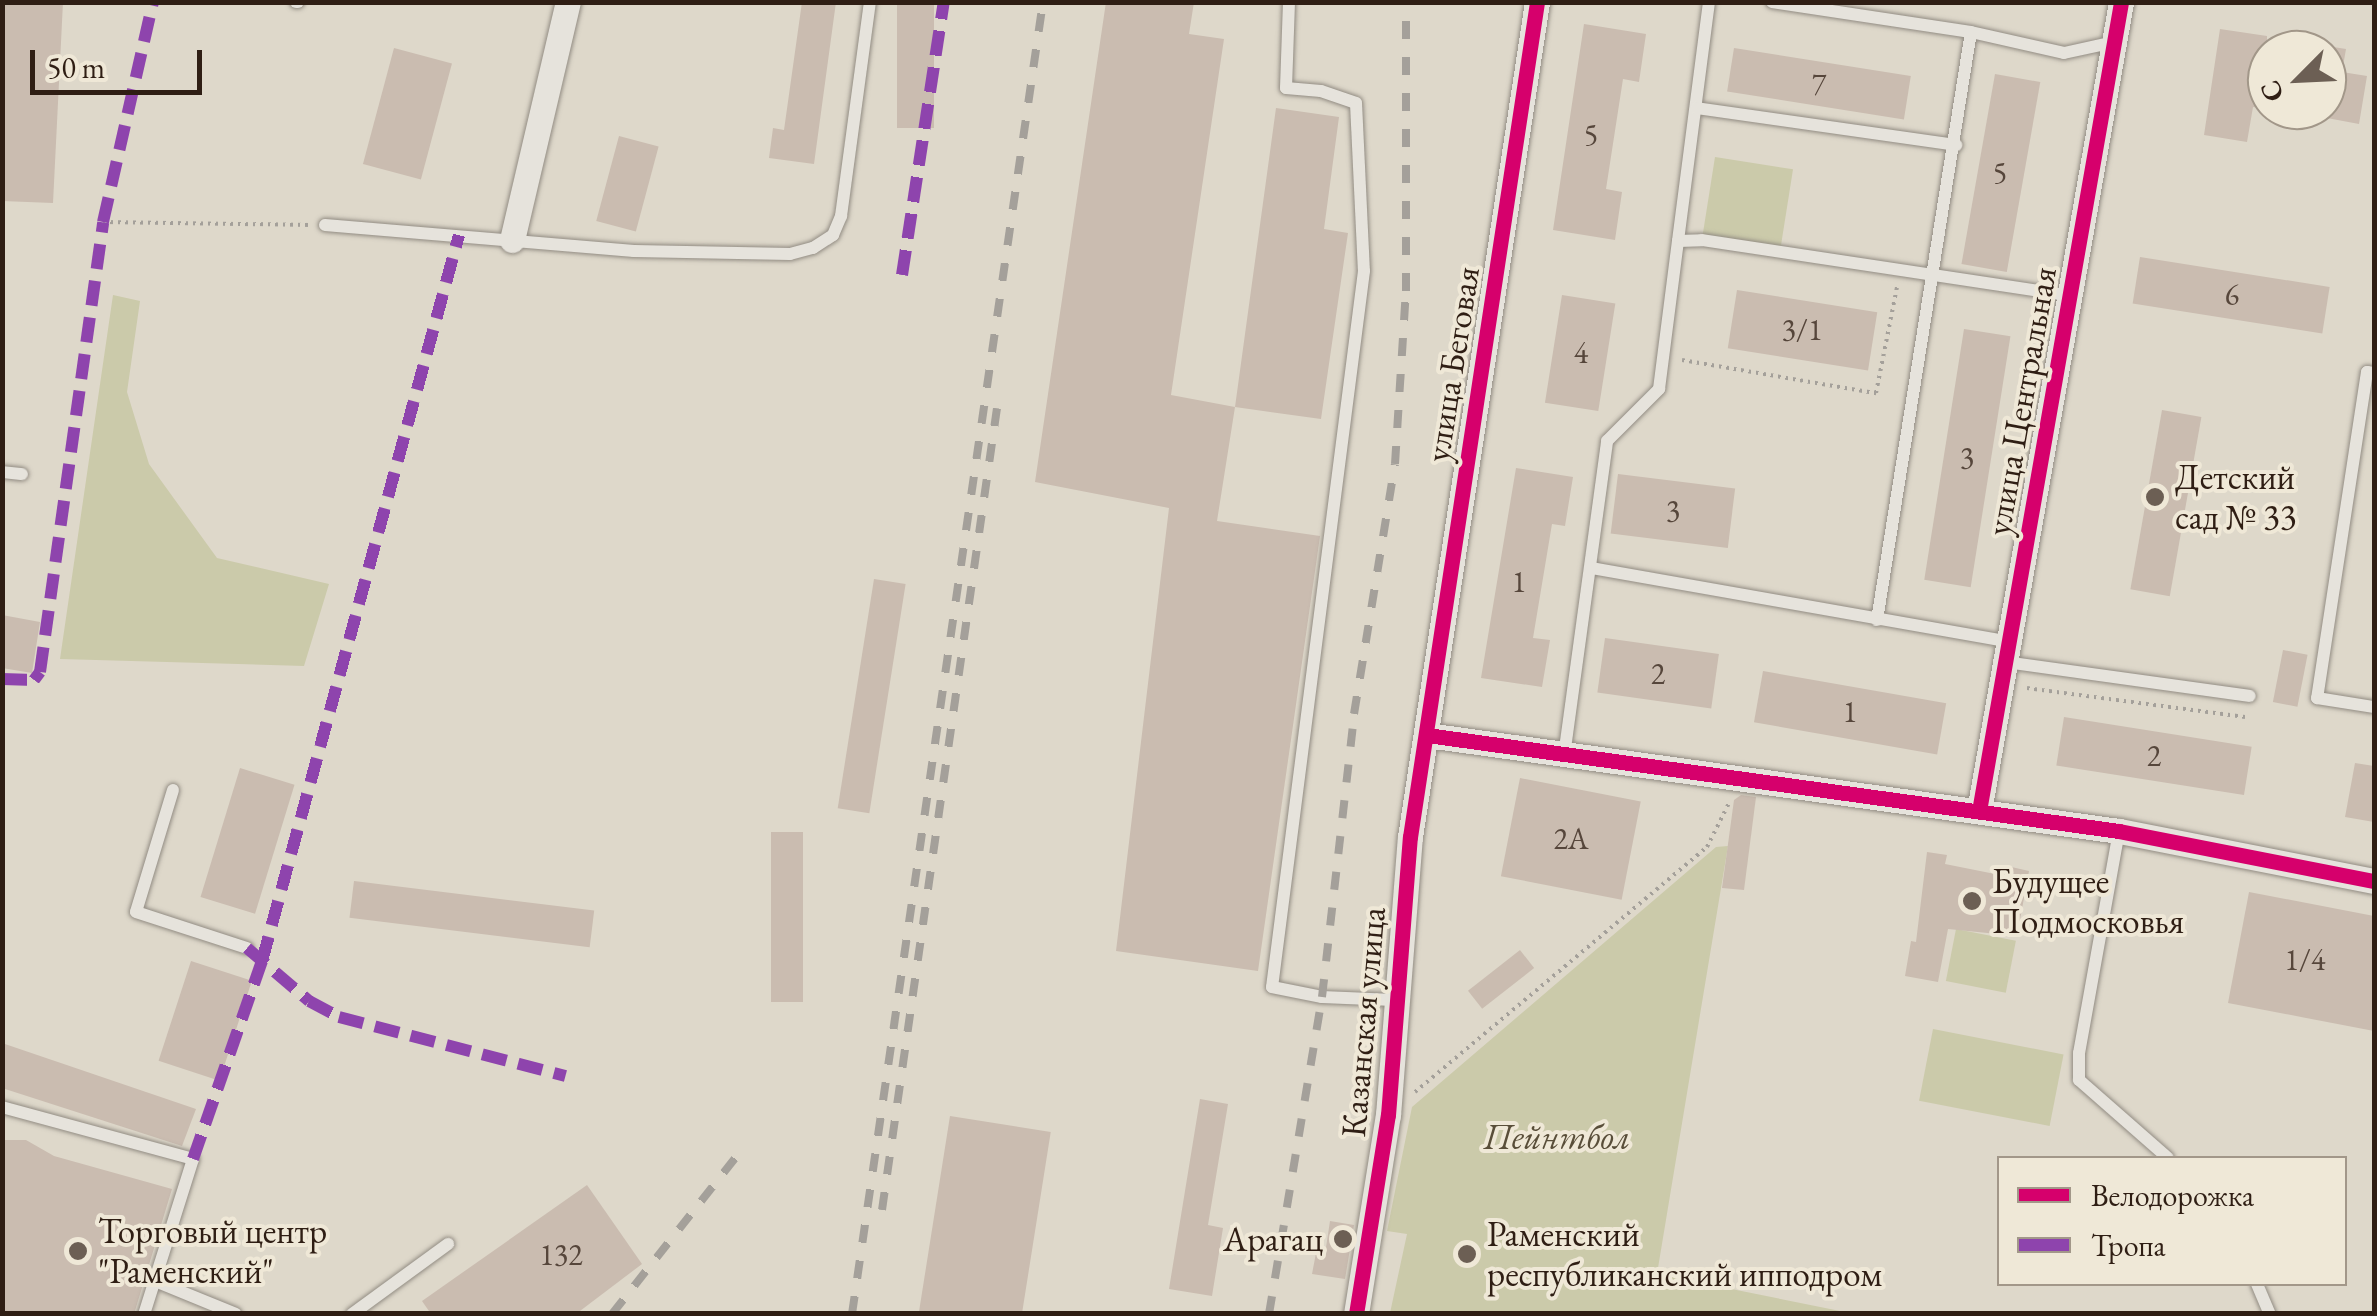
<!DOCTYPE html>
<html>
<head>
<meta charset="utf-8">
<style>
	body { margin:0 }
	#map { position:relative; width:2377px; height:1316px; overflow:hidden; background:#ded8ca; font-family:"EB Garamond",serif }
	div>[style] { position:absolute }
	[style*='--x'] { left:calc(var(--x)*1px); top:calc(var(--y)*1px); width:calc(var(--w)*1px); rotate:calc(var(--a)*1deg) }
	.green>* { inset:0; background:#cbcaaa; transform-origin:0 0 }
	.building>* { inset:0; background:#cabcb0; transform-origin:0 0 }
	.path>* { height:4px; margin-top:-2px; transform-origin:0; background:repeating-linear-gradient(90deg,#a4a09a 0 2.5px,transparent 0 7.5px) }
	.roads { filter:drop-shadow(0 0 2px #928c83) drop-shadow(0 0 2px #928c83) }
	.lane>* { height:12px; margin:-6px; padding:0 6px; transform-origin:6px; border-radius:6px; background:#e6e3dc }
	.street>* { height:25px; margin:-12.5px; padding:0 12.5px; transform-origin:12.5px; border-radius:12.5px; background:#e6e3dc }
	.rail>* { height:8px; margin-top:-4px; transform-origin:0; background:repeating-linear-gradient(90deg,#a4a09a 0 18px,transparent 0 36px) }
	.quiet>* { height:12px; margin-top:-6px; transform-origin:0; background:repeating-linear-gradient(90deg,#8e44ad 0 25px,transparent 0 37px) }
	.cycleway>* { height:15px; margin:-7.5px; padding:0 7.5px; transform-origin:7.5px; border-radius:7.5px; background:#d6006c }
	.dots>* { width:28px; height:28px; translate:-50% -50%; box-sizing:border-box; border:5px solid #efe8d7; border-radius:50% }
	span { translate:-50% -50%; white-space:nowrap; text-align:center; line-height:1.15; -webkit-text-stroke:8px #efe8d7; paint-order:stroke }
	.number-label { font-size:30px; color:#56463b }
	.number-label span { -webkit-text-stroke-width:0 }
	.street-label { font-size:35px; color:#2f1e14 }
	.poi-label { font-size:35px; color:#2f1e14 }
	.left { translate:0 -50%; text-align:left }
	.right { translate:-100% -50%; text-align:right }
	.park-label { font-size:35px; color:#594e39; font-style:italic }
	.frame { position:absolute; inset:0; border:5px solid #2f1e14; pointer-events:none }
	.legend { position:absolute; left:1997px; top:1156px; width:350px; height:130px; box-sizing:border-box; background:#efe8d7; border:2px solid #a29789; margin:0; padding:12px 18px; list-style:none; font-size:30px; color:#2f1e14 }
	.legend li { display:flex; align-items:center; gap:20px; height:50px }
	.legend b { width:50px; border:2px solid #a29789 }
	.north { position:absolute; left:2247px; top:30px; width:100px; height:100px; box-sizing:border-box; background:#efe8d7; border:2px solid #a29789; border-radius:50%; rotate:246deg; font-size:28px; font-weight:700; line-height:40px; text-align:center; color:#2f1e14 }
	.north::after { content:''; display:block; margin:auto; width:35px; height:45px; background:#6c5f54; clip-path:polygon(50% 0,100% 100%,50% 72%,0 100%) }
	.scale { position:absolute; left:30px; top:50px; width:172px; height:45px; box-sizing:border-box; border:5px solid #2f1e14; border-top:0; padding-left:12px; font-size:30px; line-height:35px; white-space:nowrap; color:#2f1e14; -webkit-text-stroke:8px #efe8d7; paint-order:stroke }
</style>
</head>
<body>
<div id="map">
	<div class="green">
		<div style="left:1715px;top:157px;width:79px;height:84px;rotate:9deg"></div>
		<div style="clip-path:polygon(113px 295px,140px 301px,127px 392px,149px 464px,217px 558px,329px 584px,304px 666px,60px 659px)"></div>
		<div style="clip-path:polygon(1728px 846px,1657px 1274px,1850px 1313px,1390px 1313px,1407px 1234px,1387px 1231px,1412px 1107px,1716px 847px)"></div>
		<div style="left:1956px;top:929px;width:61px;height:53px;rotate:11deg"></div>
		<div style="left:1933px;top:1029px;width:133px;height:73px;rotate:11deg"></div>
	</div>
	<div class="building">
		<div style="clip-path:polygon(2px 2px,63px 2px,53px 203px,2px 201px)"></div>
		<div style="clip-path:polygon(802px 2px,836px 2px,814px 164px,769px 158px,773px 128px,784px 130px)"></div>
		<div style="left:897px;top:2px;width:37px;height:126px"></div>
		<div style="clip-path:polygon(1106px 2px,1194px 2px,1189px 34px,1224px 39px,1171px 395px,1235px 407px,1217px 521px,1320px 536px,1258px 971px,1116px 951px,1169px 508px,1035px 482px)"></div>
		<div style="clip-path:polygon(1584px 24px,1646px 34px,1639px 82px,1623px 79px,1606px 189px,1622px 192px,1615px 240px,1553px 230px)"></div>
		<div style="clip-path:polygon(2220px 29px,2267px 36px,2267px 109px,2253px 107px,2247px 142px,2204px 135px)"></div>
		<div style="clip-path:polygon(2327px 46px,2346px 49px,2342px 72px,2367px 76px,2359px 124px,2327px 118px)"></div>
		<div style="left:394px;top:48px;width:60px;height:120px;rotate:15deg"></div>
		<div style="left:1734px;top:48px;width:179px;height:44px;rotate:9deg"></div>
		<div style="left:1995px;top:74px;width:46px;height:193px;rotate:10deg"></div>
		<div style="clip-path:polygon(1276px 108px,1339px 117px,1324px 229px,1348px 233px,1321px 419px,1235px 407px)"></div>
		<div style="left:619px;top:136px;width:41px;height:88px;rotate:15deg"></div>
		<div style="left:2140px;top:257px;width:192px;height:47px;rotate:9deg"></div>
		<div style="left:1737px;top:290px;width:142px;height:59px;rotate:9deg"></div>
		<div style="left:1562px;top:295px;width:54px;height:109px;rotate:9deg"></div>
		<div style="left:1964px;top:329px;width:47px;height:254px;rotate:9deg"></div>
		<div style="left:2162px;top:410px;width:40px;height:182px;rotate:10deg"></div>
		<div style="clip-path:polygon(1516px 468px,1573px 477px,1565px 526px,1552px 524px,1533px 638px,1550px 640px,1542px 687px,1481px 678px)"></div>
		<div style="left:1618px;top:474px;width:118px;height:60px;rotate:7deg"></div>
		<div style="left:874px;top:579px;width:32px;height:232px;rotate:9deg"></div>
		<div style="clip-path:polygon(2px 615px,40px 622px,32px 673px,2px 668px)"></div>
		<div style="left:1605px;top:638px;width:115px;height:55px;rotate:8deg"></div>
		<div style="left:2283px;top:650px;width:25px;height:53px;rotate:11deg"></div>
		<div style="left:1763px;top:671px;width:186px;height:52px;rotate:10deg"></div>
		<div style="left:2064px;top:717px;width:190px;height:49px;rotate:9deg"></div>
		<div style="clip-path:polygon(2355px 763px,2374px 766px,2374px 822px,2345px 817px)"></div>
		<div style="left:240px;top:768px;width:57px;height:135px;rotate:17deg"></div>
		<div style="left:1520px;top:778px;width:123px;height:100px;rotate:11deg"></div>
		<div style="clip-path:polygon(1741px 795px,1756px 797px,1744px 890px,1722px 888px,1734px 800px)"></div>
		<div style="left:771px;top:832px;width:32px;height:170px"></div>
		<div style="clip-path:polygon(1927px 852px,1947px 855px,1945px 864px,2005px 876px,2007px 866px,2029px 871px,2017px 936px,1948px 929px,1938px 982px,1905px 976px,1911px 941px,1916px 942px)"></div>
		<div style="left:354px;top:881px;width:242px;height:37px;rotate:7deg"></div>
		<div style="clip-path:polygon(2249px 892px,2374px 916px,2374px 1031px,2228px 1003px)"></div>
		<div style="left:1520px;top:950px;width:23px;height:66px;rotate:52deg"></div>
		<div style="left:191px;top:961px;width:64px;height:105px;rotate:18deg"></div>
		<div style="clip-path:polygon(2px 1043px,196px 1109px,182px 1146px,2px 1088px)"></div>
		<div style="clip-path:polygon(1200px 1099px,1228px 1104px,1208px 1225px,1223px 1228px,1212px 1296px,1169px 1289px)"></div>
		<div style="left:950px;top:1116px;width:102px;height:201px;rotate:9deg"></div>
		<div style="clip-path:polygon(2px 1140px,26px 1140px,54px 1156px,172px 1189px,134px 1314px,2px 1314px)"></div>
		<div style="clip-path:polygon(587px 1185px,642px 1264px,576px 1314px,431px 1314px,422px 1301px)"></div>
		<div style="clip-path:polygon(1330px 1221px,1354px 1225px,1345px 1279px,1312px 1274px,1316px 1253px,1325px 1254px)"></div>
	</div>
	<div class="path">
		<div style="--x:103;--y:222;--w:207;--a:0.8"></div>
		<div style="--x:1682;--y:360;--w:197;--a:9.7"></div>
		<div style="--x:1876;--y:393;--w:108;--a:-78.8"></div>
		<div style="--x:2027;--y:688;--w:220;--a:7.6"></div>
		<div style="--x:1415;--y:1092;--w:381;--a:-40"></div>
		<div style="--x:1707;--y:847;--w:49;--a:-63.4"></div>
	</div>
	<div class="roads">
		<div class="lane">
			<div style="--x:296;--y:2;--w:2;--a:0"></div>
			<div style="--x:1289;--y:2;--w:86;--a:92"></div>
			<div style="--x:1286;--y:88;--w:35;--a:5"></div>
			<div style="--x:1321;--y:91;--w:37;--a:19"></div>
			<div style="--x:1356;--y:103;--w:168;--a:87.3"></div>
			<div style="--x:1364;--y:271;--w:722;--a:97.32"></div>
			<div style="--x:1272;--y:987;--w:51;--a:11.3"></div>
			<div style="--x:1322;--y:997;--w:72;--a:2.4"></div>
			<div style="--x:1709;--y:2;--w:241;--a:97.4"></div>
			<div style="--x:1678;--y:241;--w:24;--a:-2"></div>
			<div style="--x:1702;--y:240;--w:373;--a:8.6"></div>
			<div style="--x:1772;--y:2;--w:201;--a:8.6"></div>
			<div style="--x:1971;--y:32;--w:95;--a:12.7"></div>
			<div style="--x:2064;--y:53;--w:51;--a:-12.4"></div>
			<div style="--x:1696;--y:108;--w:263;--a:8.1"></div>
			<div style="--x:325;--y:225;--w:310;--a:4.8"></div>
			<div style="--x:634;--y:251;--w:156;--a:1.1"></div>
			<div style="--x:790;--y:254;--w:24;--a:-15"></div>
			<div style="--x:813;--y:248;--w:24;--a:-33"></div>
			<div style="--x:833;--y:235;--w:21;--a:-67"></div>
			<div style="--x:841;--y:216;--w:216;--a:-82.3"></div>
			<div style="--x:2374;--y:373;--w:7;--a:-172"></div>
			<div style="--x:2367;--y:372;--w:330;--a:98.7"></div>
			<div style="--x:2317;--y:698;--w:58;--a:9"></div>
			<div style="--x:2;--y:472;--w:20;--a:6"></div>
			<div style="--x:1591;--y:568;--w:424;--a:10"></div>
			<div style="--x:1877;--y:620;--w:595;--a:-80.92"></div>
			<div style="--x:2005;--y:662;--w:247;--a:7.9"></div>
			<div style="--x:1564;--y:756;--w:318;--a:-82.2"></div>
			<div style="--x:1607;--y:441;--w:74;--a:-45"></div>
			<div style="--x:1659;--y:389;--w:149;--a:-82.7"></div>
			<div style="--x:173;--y:790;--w:127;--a:106.9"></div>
			<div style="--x:136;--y:912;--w:117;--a:18"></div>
			<div style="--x:2119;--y:831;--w:226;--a:100.2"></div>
			<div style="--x:2079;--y:1053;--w:27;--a:90"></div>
			<div style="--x:2079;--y:1080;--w:118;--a:41.2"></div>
			<div style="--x:2;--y:1107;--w:198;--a:15.2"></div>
			<div style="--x:193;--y:1159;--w:163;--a:107.5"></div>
			<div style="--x:155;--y:1281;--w:87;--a:22.2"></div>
			<div style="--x:2257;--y:1284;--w:33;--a:67"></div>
			<div style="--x:352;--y:1314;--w:119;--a:-36.1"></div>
		</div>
		<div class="street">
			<div style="--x:512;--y:240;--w:244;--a:-76.8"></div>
			<div style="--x:1427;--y:735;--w:699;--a:7.9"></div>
			<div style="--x:2119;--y:831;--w:260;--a:11.1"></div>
			<div style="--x:1979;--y:811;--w:821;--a:-80.04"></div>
			<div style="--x:1356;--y:1314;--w:202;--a:-80.9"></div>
			<div style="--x:1388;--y:1115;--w:279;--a:-85.5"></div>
			<div style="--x:1410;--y:837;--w:845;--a:-81.35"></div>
		</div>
	</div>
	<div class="rail">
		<div style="--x:882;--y:1210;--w:810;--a:-81.84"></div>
		<div style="--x:612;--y:1314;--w:201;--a:-51.7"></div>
		<div style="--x:852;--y:1314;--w:1326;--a:-81.72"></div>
		<div style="--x:1269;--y:1314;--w:321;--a:-80.5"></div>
		<div style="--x:1322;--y:997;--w:285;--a:-83.5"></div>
		<div style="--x:1354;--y:714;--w:253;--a:-80.7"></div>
		<div style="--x:1395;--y:464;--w:173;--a:-86.4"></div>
		<div style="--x:1406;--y:291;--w:289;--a:-90"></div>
	</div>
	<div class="quiet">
		<div style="--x:902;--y:275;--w:276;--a:-81.3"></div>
		<div style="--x:2;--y:679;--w:32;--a:2"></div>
		<div style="--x:34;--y:680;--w:10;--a:-53"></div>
		<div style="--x:40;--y:672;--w:454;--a:-82"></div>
		<div style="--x:103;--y:222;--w:226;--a:-77.2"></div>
		<div style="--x:247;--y:948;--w:82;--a:40.5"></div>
		<div style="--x:309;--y:1001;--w:34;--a:28"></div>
		<div style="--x:339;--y:1017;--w:234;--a:14.6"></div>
		<div style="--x:193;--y:1159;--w:210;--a:-70.8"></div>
		<div style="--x:262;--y:961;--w:752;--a:-74.82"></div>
	</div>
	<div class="cycleway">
		<div style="--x:1427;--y:735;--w:699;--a:7.9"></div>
		<div style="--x:2119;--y:831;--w:260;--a:11.1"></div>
		<div style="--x:1979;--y:811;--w:821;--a:-80.04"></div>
		<div style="--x:1356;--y:1314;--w:202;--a:-80.9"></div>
		<div style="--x:1388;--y:1115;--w:279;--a:-85.5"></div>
		<div style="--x:1410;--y:837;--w:845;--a:-81.35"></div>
	</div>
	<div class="dots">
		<div style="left:2155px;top:497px;background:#6c5f54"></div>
		<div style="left:1972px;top:901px;background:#6c5f54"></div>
		<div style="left:1343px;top:1239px;background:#6c5f54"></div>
		<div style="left:78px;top:1251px;background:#6c5f54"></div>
		<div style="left:1467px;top:1254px;background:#6c5f54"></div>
	</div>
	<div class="number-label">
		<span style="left:1819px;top:84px">7</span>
		<span style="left:1591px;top:135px">5</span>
		<span style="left:2000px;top:173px">5</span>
		<span style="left:2232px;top:295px">6</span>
		<span style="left:1802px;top:330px">3/1</span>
		<span style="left:1581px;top:353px">4</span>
		<span style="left:1967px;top:458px">3</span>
		<span style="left:1673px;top:511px">3</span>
		<span style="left:1519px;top:582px">1</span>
		<span style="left:1658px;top:674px">2</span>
		<span style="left:1850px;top:712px">1</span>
		<span style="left:2154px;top:756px">2</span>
		<span style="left:1571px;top:839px">2А</span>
		<span style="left:2305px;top:960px">1/4</span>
		<span style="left:561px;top:1255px">132</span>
	</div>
	<div class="street-label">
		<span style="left:1452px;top:364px;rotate:-81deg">улица Беговая</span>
		<span style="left:2021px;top:401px;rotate:-80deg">улица Центральная</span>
		<span style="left:1363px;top:1022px;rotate:-85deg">Казанская улица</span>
	</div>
	<div class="poi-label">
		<span class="left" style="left:2175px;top:497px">Детский<br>сад № 33</span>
		<span class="left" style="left:1992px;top:901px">Будущее<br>Подмосковья</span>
		<span class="left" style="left:98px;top:1251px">Торговый центр<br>"Раменский"</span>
		<span class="left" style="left:1487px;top:1254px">Раменский<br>республиканский ипподром</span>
		<span class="right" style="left:1323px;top:1239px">Арагац</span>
	</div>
	<div class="park-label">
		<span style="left:1557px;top:1137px">Пейнтбол</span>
	</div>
	<div class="frame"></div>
	<ul class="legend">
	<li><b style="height:12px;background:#d6006c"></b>Велодорожка</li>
	<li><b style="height:12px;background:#8e44ad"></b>Тропа</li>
	</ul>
	<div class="north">С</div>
	<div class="scale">50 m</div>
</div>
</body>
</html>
